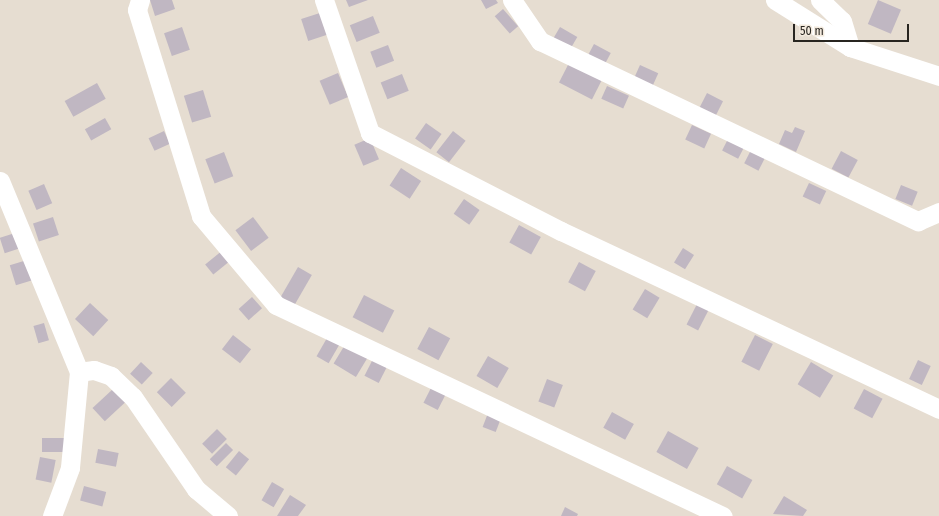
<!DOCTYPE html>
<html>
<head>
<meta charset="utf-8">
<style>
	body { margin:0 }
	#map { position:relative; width:939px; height:516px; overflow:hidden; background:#e6ddd1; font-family:"Fira Sans Condensed",sans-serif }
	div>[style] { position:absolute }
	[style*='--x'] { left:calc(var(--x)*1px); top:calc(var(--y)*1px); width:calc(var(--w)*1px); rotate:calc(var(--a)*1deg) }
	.building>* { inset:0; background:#c0b7c2; transform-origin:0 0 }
	.minor>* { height:19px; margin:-9.5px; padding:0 9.5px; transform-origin:9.5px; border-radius:9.5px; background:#fff }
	span { translate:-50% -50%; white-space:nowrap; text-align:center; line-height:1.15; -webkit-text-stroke:3px #f3eade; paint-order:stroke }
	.scale { position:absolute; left:793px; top:24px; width:116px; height:18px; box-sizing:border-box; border:2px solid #282520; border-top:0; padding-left:5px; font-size:12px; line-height:14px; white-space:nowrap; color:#282520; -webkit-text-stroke:3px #f3eade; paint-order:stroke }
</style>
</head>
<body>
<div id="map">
	<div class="building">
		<div style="clip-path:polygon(150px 0,172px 0,175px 9px,155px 16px)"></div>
		<div style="clip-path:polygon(346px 0,368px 0,349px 7px)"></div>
		<div style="clip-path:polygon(481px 0,496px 0,498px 3px,486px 9px)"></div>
		<div style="left:878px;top:0;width:25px;height:26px;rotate:23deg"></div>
		<div style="left:503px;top:9px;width:23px;height:11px;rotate:49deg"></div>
		<div style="left:323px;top:12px;width:23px;height:23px;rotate:72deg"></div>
		<div style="left:373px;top:16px;width:18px;height:25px;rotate:68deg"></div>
		<div style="left:182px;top:27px;width:24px;height:19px;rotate:71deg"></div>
		<div style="left:560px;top:27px;width:20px;height:14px;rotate:30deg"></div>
		<div style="left:594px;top:44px;width:19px;height:17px;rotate:28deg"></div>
		<div style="left:388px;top:45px;width:17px;height:19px;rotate:69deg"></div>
		<div style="left:569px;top:63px;width:37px;height:22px;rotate:27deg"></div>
		<div style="left:640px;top:65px;width:20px;height:16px;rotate:24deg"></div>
		<div style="left:338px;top:73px;width:26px;height:20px;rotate:67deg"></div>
		<div style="left:402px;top:74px;width:18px;height:23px;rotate:68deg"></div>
		<div style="left:97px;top:83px;width:18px;height:37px;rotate:61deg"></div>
		<div style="left:607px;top:86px;width:24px;height:14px;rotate:24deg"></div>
		<div style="left:203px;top:90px;width:28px;height:20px;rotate:73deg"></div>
		<div style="left:707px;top:93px;width:18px;height:18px;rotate:27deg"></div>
		<div style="left:105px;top:118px;width:13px;height:23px;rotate:61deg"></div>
		<div style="left:426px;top:123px;width:19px;height:19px;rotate:35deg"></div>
		<div style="left:692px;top:125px;width:21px;height:16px;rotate:25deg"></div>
		<div style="clip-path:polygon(795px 127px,805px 131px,796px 152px,779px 144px,785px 130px,792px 133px)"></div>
		<div style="left:164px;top:131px;width:14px;height:17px;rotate:65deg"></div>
		<div style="left:453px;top:131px;width:16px;height:27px;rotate:38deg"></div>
		<div style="left:370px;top:138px;width:23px;height:17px;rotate:67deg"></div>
		<div style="left:728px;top:139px;width:18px;height:13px;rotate:27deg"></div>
		<div style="left:751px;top:150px;width:16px;height:15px;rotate:27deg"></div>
		<div style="left:841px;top:151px;width:19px;height:20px;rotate:28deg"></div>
		<div style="left:224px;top:152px;width:26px;height:20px;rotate:69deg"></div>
		<div style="left:401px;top:168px;width:24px;height:21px;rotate:33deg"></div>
		<div style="left:809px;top:183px;width:19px;height:15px;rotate:25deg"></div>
		<div style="left:44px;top:184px;width:21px;height:17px;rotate:67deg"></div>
		<div style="left:901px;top:185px;width:18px;height:15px;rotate:22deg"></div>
		<div style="left:464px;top:199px;width:19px;height:18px;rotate:35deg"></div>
		<div style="left:53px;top:217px;width:19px;height:21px;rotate:72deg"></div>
		<div style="left:253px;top:217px;width:26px;height:22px;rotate:53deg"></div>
		<div style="left:519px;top:225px;width:25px;height:20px;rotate:29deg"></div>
		<div style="left:15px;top:233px;width:16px;height:16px;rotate:72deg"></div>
		<div style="left:683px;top:248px;width:13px;height:17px;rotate:32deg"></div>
		<div style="left:223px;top:250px;width:13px;height:23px;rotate:51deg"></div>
		<div style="left:27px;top:260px;width:21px;height:18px;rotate:73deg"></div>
		<div style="left:579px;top:262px;width:19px;height:23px;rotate:28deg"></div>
		<div style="left:298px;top:267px;width:16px;height:35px;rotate:30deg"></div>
		<div style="left:645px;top:289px;width:17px;height:24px;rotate:31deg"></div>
		<div style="left:364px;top:295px;width:34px;height:25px;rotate:27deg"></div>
		<div style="left:252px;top:297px;width:15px;height:18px;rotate:48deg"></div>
		<div style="left:90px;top:303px;width:25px;height:22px;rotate:43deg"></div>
		<div style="left:697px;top:304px;width:13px;height:23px;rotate:27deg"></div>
		<div style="left:44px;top:323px;width:18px;height:11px;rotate:74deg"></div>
		<div style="left:429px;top:327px;width:24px;height:25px;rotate:28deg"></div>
		<div style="left:233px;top:335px;width:23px;height:18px;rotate:38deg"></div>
		<div style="left:755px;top:335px;width:20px;height:30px;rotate:27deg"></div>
		<div style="left:327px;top:338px;width:14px;height:21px;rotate:30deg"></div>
		<div style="left:346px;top:343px;width:26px;height:24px;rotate:31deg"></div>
		<div style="left:488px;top:356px;width:24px;height:23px;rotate:30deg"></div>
		<div style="left:374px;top:357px;width:16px;height:21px;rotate:27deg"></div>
		<div style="left:918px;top:360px;width:14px;height:21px;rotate:25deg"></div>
		<div style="left:141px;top:362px;width:16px;height:16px;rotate:43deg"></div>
		<div style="left:811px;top:362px;width:26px;height:26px;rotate:31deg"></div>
		<div style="left:171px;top:378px;width:21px;height:20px;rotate:45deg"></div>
		<div style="left:547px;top:379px;width:17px;height:24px;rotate:21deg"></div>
		<div style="left:433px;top:384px;width:16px;height:21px;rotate:27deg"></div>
		<div style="left:113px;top:389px;width:18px;height:28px;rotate:47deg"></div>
		<div style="left:864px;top:389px;width:21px;height:22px;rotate:28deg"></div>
		<div style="left:612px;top:412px;width:25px;height:18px;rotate:29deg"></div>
		<div style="left:488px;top:413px;width:14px;height:15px;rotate:21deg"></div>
		<div style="left:217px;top:429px;width:14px;height:21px;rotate:45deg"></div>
		<div style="left:668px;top:431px;width:35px;height:24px;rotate:29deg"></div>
		<div style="left:42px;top:438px;width:22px;height:14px"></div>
		<div style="left:226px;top:443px;width:10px;height:23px;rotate:45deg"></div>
		<div style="left:98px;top:449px;width:21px;height:14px;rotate:11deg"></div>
		<div style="left:239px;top:451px;width:13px;height:21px;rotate:39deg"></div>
		<div style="left:40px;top:457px;width:16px;height:23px;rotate:11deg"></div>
		<div style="left:727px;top:466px;width:29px;height:21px;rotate:29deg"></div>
		<div style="left:272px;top:482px;width:14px;height:21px;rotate:30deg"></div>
		<div style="left:84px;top:486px;width:23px;height:15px;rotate:15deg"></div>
		<div style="clip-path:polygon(290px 495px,306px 505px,298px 516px,277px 516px)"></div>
		<div style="clip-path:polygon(784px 496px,807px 510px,803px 516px,773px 514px)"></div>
		<div style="clip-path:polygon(565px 507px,578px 514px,577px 516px,561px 516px)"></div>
	</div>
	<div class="minor">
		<div style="--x:140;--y:0;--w:10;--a:107"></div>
		<div style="--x:137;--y:10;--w:216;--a:72.7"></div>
		<div style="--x:201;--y:216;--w:116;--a:49.9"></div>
		<div style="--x:276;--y:305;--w:494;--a:25.3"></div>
		<div style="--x:324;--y:0;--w:141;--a:70.9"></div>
		<div style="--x:370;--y:133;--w:215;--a:27.2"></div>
		<div style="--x:561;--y:231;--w:418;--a:25.2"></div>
		<div style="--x:512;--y:0;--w:50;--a:55.7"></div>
		<div style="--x:540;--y:41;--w:419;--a:25.5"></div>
		<div style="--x:918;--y:221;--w:23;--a:-23"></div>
		<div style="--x:775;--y:0;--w:89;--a:32.1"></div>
		<div style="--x:850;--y:47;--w:94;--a:18"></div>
		<div style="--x:820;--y:0;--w:30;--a:44"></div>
		<div style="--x:842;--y:21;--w:27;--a:73"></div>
		<div style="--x:0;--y:181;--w:207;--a:67.5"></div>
		<div style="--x:79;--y:372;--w:96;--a:95.4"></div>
		<div style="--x:70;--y:468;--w:51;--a:110.6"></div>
		<div style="--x:79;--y:372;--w:15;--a:-8"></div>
		<div style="--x:94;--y:370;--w:18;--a:19"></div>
		<div style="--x:111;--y:376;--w:30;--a:44"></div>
		<div style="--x:133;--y:397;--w:112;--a:55.6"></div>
		<div style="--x:196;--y:489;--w:42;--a:40.2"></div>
	</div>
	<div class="scale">50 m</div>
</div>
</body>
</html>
